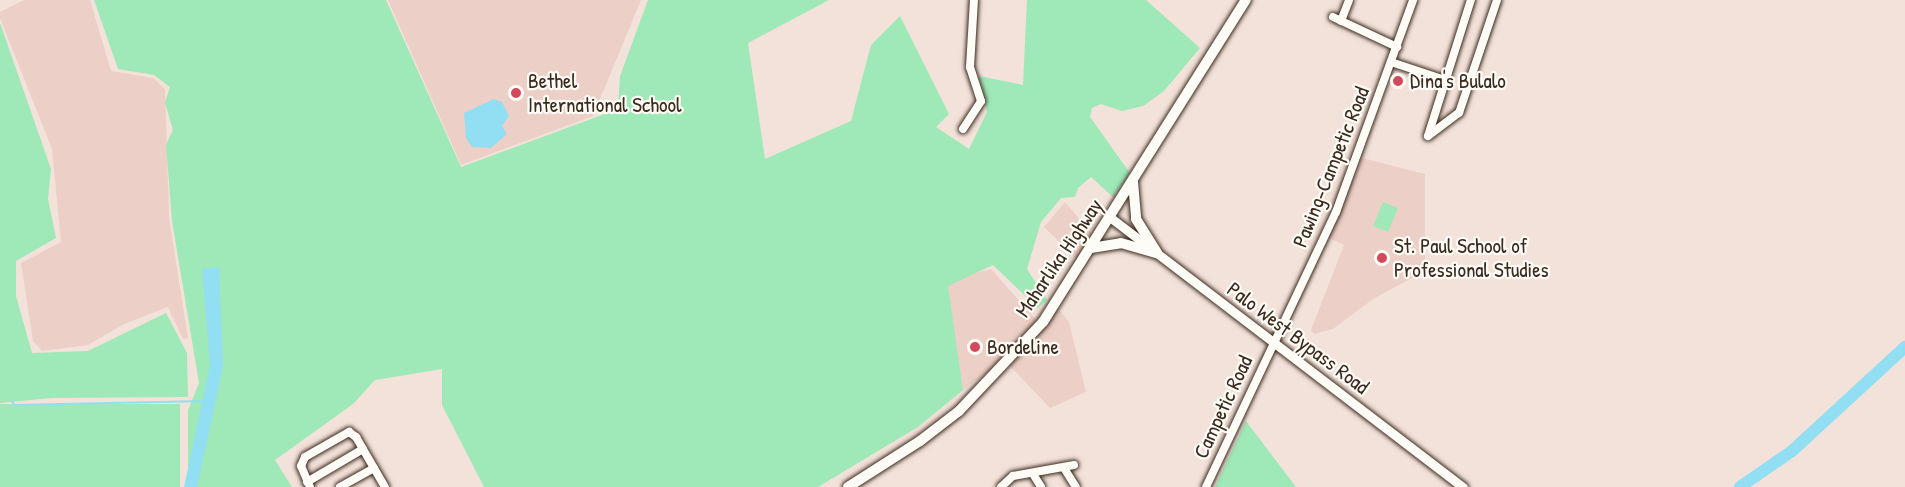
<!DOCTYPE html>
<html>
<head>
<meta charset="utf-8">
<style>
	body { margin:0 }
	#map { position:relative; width:1905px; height:487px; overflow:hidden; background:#f3e2da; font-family:"Patrick Hand",sans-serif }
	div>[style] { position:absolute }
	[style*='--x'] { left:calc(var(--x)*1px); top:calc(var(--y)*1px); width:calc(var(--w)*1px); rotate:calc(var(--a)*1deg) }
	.built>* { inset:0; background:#eccfc6 }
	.green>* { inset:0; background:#9fe8b7; transform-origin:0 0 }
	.water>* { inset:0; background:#92def2 }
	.stream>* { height:2px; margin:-1px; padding:0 1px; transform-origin:1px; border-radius:1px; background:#92def2 }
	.river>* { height:12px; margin:-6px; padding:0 6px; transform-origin:6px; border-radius:6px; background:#92def2 }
	.roads { filter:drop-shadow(0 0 2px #3b2a1e) drop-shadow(0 0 2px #3b2a1e) }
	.minor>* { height:8px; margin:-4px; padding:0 4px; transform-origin:4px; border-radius:4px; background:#fdfcf7 }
	.major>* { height:9px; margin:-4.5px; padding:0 4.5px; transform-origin:4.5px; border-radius:4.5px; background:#fdfcf7 }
	.highway>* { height:10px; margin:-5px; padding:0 5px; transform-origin:5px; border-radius:5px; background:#fdfcf7 }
	.dots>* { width:16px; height:16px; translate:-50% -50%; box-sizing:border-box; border:3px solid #fdfcf7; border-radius:50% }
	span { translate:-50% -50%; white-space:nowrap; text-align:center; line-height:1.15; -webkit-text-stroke:4.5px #fdfcf7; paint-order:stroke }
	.poi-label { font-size:21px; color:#3b2a1e }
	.left { translate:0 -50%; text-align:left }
	.street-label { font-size:21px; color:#3b2a1e }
</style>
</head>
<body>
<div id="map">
	<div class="built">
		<div style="clip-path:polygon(24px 0,90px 0,111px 71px,153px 78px,165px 89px,169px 217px,188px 338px,183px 339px,168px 307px,122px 325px,88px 345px,42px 351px,33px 341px,21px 263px,61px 242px,52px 149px,0 18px,0 12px)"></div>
		<div style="clip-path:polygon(388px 0,641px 0,593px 116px,461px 165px)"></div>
		<div style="clip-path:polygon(1362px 158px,1425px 174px,1425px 271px,1373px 299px,1333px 329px,1314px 334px,1311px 330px,1344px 245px,1329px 238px)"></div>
		<div style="clip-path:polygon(1065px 202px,1092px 234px,1077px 259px,1044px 227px)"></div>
		<div style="clip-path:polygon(991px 269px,1037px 321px,1053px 303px,1069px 322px,1086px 392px,1050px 408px,1004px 360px,963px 390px,947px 286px,966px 275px)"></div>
	</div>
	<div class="green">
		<div style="clip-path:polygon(94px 0,386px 0,461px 167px,618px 109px,620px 76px,648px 0,829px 0,748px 43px,765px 159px,851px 121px,871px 45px,900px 16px,949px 114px,936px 127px,969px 149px,987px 112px,979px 76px,1023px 85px,1027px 0,1146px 0,1200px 48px,1164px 91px,1143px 106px,1122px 111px,1101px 104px,1092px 108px,1090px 117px,1130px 173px,1113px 197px,1091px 177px,1078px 188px,1075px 197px,1061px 198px,1041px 222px,1027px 269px,1047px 300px,1038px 308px,993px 265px,948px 286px,963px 390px,918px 427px,818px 487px,484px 487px,442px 405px,442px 369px,375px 380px,353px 404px,275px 460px,292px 487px,188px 487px,188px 410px,199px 383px,172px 221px,166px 145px,173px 130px,165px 103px,170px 87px,154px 75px,118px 69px)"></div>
		<div style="clip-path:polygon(0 23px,51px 169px,48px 199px,56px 238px,16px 261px,16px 296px,32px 353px,88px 351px,166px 313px,187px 353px,188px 397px,52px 398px,0 403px)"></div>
		<div style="left:1383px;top:202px;width:16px;height:26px;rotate:22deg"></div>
		<div style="left:180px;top:404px;width:83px;height:180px;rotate:90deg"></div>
		<div style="clip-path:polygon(1246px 421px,1296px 487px,1215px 487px)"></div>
	</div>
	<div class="water">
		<div style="clip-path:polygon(494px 99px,502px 102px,509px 116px,502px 126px,507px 134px,491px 148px,472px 147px,466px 138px,464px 113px)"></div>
		<div style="clip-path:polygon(219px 267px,223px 367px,197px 487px,184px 487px,210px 366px,202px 269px)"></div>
	</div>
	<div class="stream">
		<div style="--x:12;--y:402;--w:4;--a:45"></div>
		<div style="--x:15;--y:405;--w:190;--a:-1.2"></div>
	</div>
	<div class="river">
		<div style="--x:1740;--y:487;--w:63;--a:-34.7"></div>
		<div style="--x:1792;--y:451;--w:154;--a:-42.6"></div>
	</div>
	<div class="roads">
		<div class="minor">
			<div style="--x:1333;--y:17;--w:71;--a:25.1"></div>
			<div style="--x:1341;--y:21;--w:22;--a:-69"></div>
			<div style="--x:1391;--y:62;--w:57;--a:18.4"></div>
			<div style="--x:963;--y:129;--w:33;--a:-57"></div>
			<div style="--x:981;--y:101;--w:36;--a:-108"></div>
			<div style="--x:970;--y:67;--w:67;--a:-86.6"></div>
			<div style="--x:1428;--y:136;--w:39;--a:-37"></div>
			<div style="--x:1459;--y:113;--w:119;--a:-71.4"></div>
			<div style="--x:1428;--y:136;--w:143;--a:-72.5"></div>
			<div style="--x:1064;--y:468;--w:22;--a:58"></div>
			<div style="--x:1033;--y:474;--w:15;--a:58"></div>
			<div style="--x:307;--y:482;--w:65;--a:-30.5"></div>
			<div style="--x:310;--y:487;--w:23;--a:-113"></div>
			<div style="--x:301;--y:466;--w:10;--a:-66"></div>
			<div style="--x:305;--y:457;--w:51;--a:-29.6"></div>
			<div style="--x:349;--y:432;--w:9;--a:36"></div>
			<div style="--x:356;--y:437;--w:58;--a:59.9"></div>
			<div style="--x:340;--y:487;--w:39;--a:-29"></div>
			<div style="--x:1001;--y:487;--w:16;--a:-43"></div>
			<div style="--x:1013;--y:476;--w:62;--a:-10.2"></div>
			<div style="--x:1206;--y:487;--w:304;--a:-64.7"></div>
			<div style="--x:1336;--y:212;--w:226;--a:-70"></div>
		</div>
		<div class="major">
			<div style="--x:1111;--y:218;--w:443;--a:37.4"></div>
		</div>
		<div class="highway">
			<div style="--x:1133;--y:182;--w:37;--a:85"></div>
			<div style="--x:1136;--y:219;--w:40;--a:58"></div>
			<div style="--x:1091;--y:248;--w:30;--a:-9"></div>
			<div style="--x:1121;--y:243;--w:37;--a:16"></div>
			<div style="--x:848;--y:487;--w:85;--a:-32.6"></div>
			<div style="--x:920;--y:441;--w:49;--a:-37.6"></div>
			<div style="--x:959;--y:411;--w:122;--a:-46.7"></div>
			<div style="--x:1043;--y:322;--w:381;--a:-57.8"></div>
		</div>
	</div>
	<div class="dots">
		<div style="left:1398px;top:81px;background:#d1495b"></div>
		<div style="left:516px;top:93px;background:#d1495b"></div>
		<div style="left:1382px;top:258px;background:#d1495b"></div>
		<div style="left:975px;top:347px;background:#d1495b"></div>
	</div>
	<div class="poi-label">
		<span class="left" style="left:528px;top:93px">Bethel<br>International School</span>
		<span class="left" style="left:1410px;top:81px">Dina's Bulalo</span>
		<span class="left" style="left:1394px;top:258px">St. Paul School of<br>Professional Studies</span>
		<span class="left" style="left:987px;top:347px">Bordeline</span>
	</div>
	<div class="street-label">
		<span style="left:1331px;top:167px;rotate:-68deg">Pawing-Campetic Road</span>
		<span style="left:1059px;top:258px;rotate:-56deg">Maharlika Highway</span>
		<span style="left:1298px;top:338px;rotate:37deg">Palo West Bypass Road</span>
		<span style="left:1223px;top:407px;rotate:-65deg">Campetic Road</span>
	</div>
</div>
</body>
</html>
